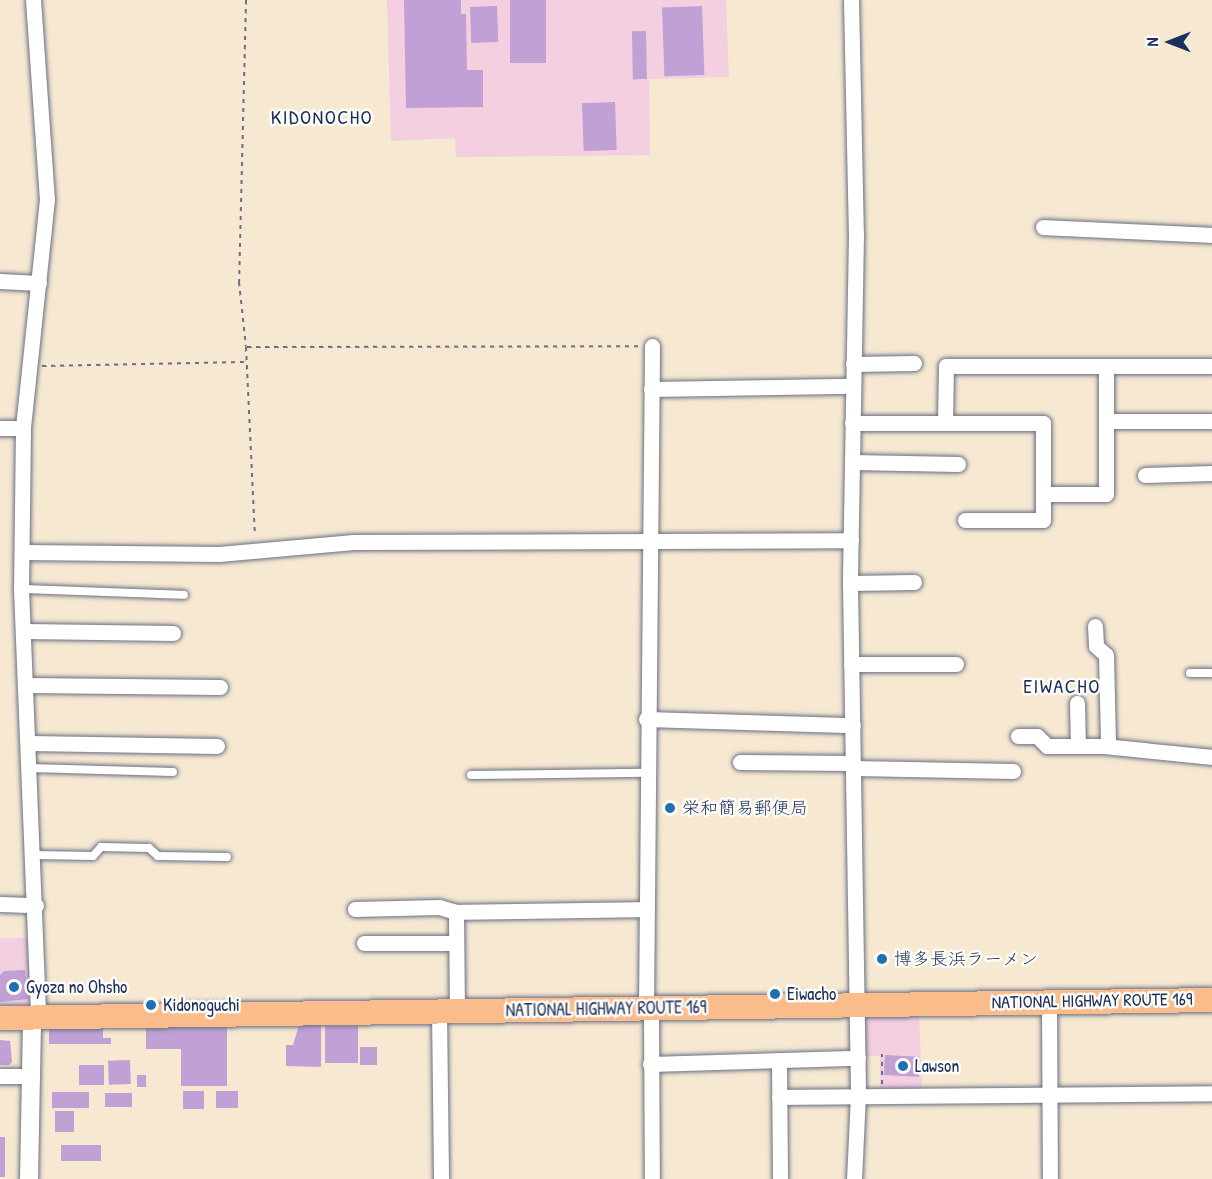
<!DOCTYPE html>
<html>
<head>
<meta charset="utf-8">
<style>
	body { margin:0 }
	#map { position:relative; width:1212px; height:1179px; overflow:hidden; background:#f6e8d1; font-family:"Patrick Hand","Klee One",sans-serif }
	div>[style] { position:absolute }
	[style*='--x'] { left:calc(var(--x)*1px); top:calc(var(--y)*1px); width:calc(var(--w)*1px); rotate:calc(var(--a)*1deg) }
	.built>* { inset:0; background:#f3cfdf }
	.building>* { inset:0; background:#c0a0d5; transform-origin:0 0 }
	.path>* { height:2px; margin-top:-1px; transform-origin:0; background:repeating-linear-gradient(90deg,#687086 0 4.5px,transparent 0 9px) }
	.roads { filter:drop-shadow(0 0 2px #687086) drop-shadow(0 0 2px #687086) }
	.service>* { height:8px; margin:-4px; padding:0 4px; transform-origin:4px; border-radius:4px; background:#fff }
	.minor>* { height:15px; margin:-7.5px; padding:0 7.5px; transform-origin:7.5px; border-radius:7.5px; background:#fff }
	.tertiary>* { height:18px; margin:-9px; padding:0 9px; transform-origin:9px; border-radius:9px; background:#fff }
	.trunk>* { height:24px; margin:-12px; padding:0 12px; transform-origin:12px; border-radius:12px; background:#fabc8b }
	.dots>* { width:16px; height:16px; translate:-50% -50%; box-sizing:border-box; border:3px solid #fdfcf7; border-radius:50% }
	span { translate:-50% -50%; white-space:nowrap; text-align:center; line-height:1.15; -webkit-text-stroke:5px #fdfcf7; paint-order:stroke }
	.poi-label { font-size:18px; color:#1b2f5e }
	.left { translate:0 -50%; text-align:left }
	.street-label { font-size:18px; color:#1b2f5e }
	.neighbourhood-label { font-size:20px; color:#1b2f5e; letter-spacing:1.5px }
	.north { position:absolute; left:1140px; top:12px; width:60px; height:60px; -webkit-text-stroke:4px #fdfcf7; paint-order:stroke; rotate:270deg; font-size:16px; font-weight:700; line-height:24px; text-align:center; color:#1b2f5e }
	.north::after { content:''; display:block; margin:auto; width:21px; height:27px; background:#1b2f5e; clip-path:polygon(50% 0,100% 100%,50% 72%,0 100%) }
</style>
</head>
<body>
<div id="map">
	<div class="built">
		<div style="clip-path:polygon(387px 0,726px 0,729px 77px,649px 79px,650px 155px,456px 157px,455px 138px,391px 141px)"></div>
		<div style="clip-path:polygon(0 938px,33px 938px,33px 996px,26px 1005px,0 1005px)"></div>
		<div style="clip-path:polygon(919px 1013px,922px 1089px,880px 1089px,880px 1056px,861px 1056px,861px 1014px)"></div>
	</div>
	<div class="building">
		<div style="clip-path:polygon(404px 0,461px 0,461px 14px,466px 14px,467px 70px,483px 70px,483px 107px,406px 108px)"></div>
		<div style="left:510px;top:0;width:36px;height:63px"></div>
		<div style="left:497px;top:6px;width:36px;height:27px;rotate:88deg"></div>
		<div style="left:702px;top:6px;width:69px;height:40px;rotate:88deg"></div>
		<div style="left:646px;top:31px;width:48px;height:14px;rotate:89deg"></div>
		<div style="left:615px;top:102px;width:48px;height:33px;rotate:88deg"></div>
		<div style="clip-path:polygon(25px 970px,28px 999px,0 1002px,0 975px,4px 971px)"></div>
		<div style="clip-path:polygon(146px 1023px,227px 1023px,227px 1086px,181px 1086px,181px 1049px,146px 1049px)"></div>
		<div style="clip-path:polygon(299px 1025px,321px 1025px,321px 1067px,286px 1066px,286px 1045px,293px 1045px)"></div>
		<div style="left:325px;top:1026px;width:33px;height:37px"></div>
		<div style="clip-path:polygon(49px 1027px,103px 1027px,103px 1038px,111px 1038px,111px 1044px,49px 1044px)"></div>
		<div style="clip-path:polygon(0 1040px,10px 1041px,12px 1062px,9px 1065px,0 1065px)"></div>
		<div style="left:360px;top:1047px;width:17px;height:18px"></div>
		<div style="left:885px;top:1055px;width:35px;height:20px;rotate:3deg"></div>
		<div style="left:130px;top:1060px;width:24px;height:22px;rotate:88deg"></div>
		<div style="left:79px;top:1065px;width:25px;height:20px"></div>
		<div style="left:137px;top:1075px;width:9px;height:12px"></div>
		<div style="left:183px;top:1091px;width:21px;height:18px"></div>
		<div style="left:216px;top:1091px;width:22px;height:17px"></div>
		<div style="left:52px;top:1092px;width:37px;height:16px"></div>
		<div style="left:132px;top:1093px;width:14px;height:27px;rotate:90deg"></div>
		<div style="left:55px;top:1111px;width:19px;height:21px"></div>
		<div style="left:0;top:1137px;width:5px;height:40px"></div>
		<div style="left:61px;top:1145px;width:40px;height:16px"></div>
	</div>
	<div class="path">
		<div style="--x:246;--y:0;--w:282;--a:91.4"></div>
		<div style="--x:239;--y:282;--w:65;--a:83.9"></div>
		<div style="--x:246;--y:347;--w:189;--a:87.3"></div>
		<div style="--x:247;--y:347;--w:391;--a:-0.1"></div>
		<div style="--x:42;--y:366;--w:202;--a:-1.1"></div>
		<div style="--x:882;--y:1084;--w:30;--a:-90"></div>
	</div>
	<div class="roads">
		<div class="service">
			<div style="--x:21;--y:589;--w:163;--a:2.1"></div>
			<div style="--x:1190;--y:673;--w:22;--a:0"></div>
			<div style="--x:30;--y:768;--w:143;--a:1.6"></div>
			<div style="--x:471;--y:775;--w:175;--a:-0.7"></div>
			<div style="--x:34;--y:855;--w:59;--a:1"></div>
			<div style="--x:93;--y:856;--w:12;--a:-48"></div>
			<div style="--x:101;--y:847;--w:48;--a:1.2"></div>
			<div style="--x:149;--y:848;--w:12;--a:42"></div>
			<div style="--x:158;--y:856;--w:69;--a:0.8"></div>
		</div>
		<div class="minor">
			<div style="--x:33;--y:0;--w:199;--a:86"></div>
			<div style="--x:47;--y:199;--w:230;--a:96"></div>
			<div style="--x:23;--y:428;--w:161;--a:90.7"></div>
			<div style="--x:21;--y:589;--w:427;--a:87.7"></div>
			<div style="--x:851;--y:0;--w:234;--a:88.8"></div>
			<div style="--x:856;--y:234;--w:349;--a:91"></div>
			<div style="--x:850;--y:583;--w:512;--a:89.1"></div>
			<div style="--x:858;--y:1095;--w:84;--a:92.7"></div>
			<div style="--x:1043;--y:227;--w:169;--a:2.7"></div>
			<div style="--x:0;--y:281;--w:39;--a:3"></div>
			<div style="--x:853;--y:364;--w:61;--a:-0.9"></div>
			<div style="--x:651;--y:389;--w:202;--a:-0.9"></div>
			<div style="--x:1106;--y:421;--w:106;--a:0"></div>
			<div style="--x:852;--y:423;--w:191;--a:0"></div>
			<div style="--x:1043;--y:423;--w:97;--a:90"></div>
			<div style="--x:1043;--y:520;--w:78;--a:180"></div>
			<div style="--x:945;--y:423;--w:57;--a:-89"></div>
			<div style="--x:946;--y:366;--w:266;--a:0"></div>
			<div style="--x:0;--y:428;--w:23;--a:0"></div>
			<div style="--x:852;--y:462;--w:106;--a:1.1"></div>
			<div style="--x:1145;--y:475;--w:67;--a:-1.7"></div>
			<div style="--x:1043;--y:494;--w:63;--a:0"></div>
			<div style="--x:1106;--y:494;--w:128;--a:-90"></div>
			<div style="--x:22;--y:552;--w:197;--a:0.6"></div>
			<div style="--x:219;--y:554;--w:135;--a:-5.1"></div>
			<div style="--x:353;--y:542;--w:498;--a:-0.2"></div>
			<div style="--x:850;--y:583;--w:64;--a:-0.9"></div>
			<div style="--x:1095;--y:626;--w:20;--a:87"></div>
			<div style="--x:1096;--y:646;--w:13;--a:42"></div>
			<div style="--x:1106;--y:655;--w:91;--a:88.7"></div>
			<div style="--x:24;--y:631;--w:149;--a:0.8"></div>
			<div style="--x:851;--y:664;--w:105;--a:0"></div>
			<div style="--x:26;--y:685;--w:194;--a:0.6"></div>
			<div style="--x:1077;--y:703;--w:43;--a:88.7"></div>
			<div style="--x:646;--y:719;--w:207;--a:1.7"></div>
			<div style="--x:1018;--y:736;--w:19;--a:0"></div>
			<div style="--x:1037;--y:736;--w:14;--a:45"></div>
			<div style="--x:1047;--y:746;--w:57;--a:0"></div>
			<div style="--x:1104;--y:746;--w:109;--a:5.8"></div>
			<div style="--x:29;--y:743;--w:188;--a:0.9"></div>
			<div style="--x:740;--y:762;--w:113;--a:0.5"></div>
			<div style="--x:853;--y:768;--w:160;--a:1.1"></div>
			<div style="--x:0;--y:904;--w:36;--a:2"></div>
			<div style="--x:355;--y:909;--w:84;--a:-1.4"></div>
			<div style="--x:439;--y:907;--w:18;--a:16"></div>
			<div style="--x:364;--y:943;--w:92;--a:0"></div>
			<div style="--x:1049;--y:1002;--w:177;--a:89.7"></div>
			<div style="--x:646;--y:1010;--w:664;--a:-89.48"></div>
			<div style="--x:651;--y:1010;--w:169;--a:89.7"></div>
			<div style="--x:439;--y:1011;--w:168;--a:89.3"></div>
			<div style="--x:457;--y:1011;--w:99;--a:-90.6"></div>
			<div style="--x:456;--y:912;--w:190;--a:-0.9"></div>
			<div style="--x:779;--y:1060;--w:119;--a:89.5"></div>
			<div style="--x:650;--y:1064;--w:208;--a:-1.7"></div>
			<div style="--x:0;--y:1076;--w:32;--a:0"></div>
			<div style="--x:779;--y:1097;--w:433;--a:-0.5"></div>
		</div>
		<div class="tertiary">
			<div style="--x:29;--y:1179;--w:162;--a:-88.9"></div>
		</div>
		<div class="trunk">
			<div style="--x:0;--y:1018;--w:1212;--a:-0.85"></div>
		</div>
	</div>
	<div class="dots">
		<div style="left:670px;top:808px;background:#1f6fb2"></div>
		<div style="left:882px;top:959px;background:#1f6fb2"></div>
		<div style="left:14px;top:987px;background:#1f6fb2"></div>
		<div style="left:775px;top:994px;background:#1f6fb2"></div>
		<div style="left:151px;top:1005px;background:#1f6fb2"></div>
		<div style="left:903px;top:1066px;background:#1f6fb2"></div>
	</div>
	<div class="poi-label">
		<span class="left" style="left:682px;top:808px">栄和簡易郵便局</span>
		<span class="left" style="left:894px;top:959px">博多長浜ラーメン</span>
		<span class="left" style="left:26px;top:987px">Gyoza no Ohsho</span>
		<span class="left" style="left:787px;top:994px">Eiwacho</span>
		<span class="left" style="left:163px;top:1005px">Kidonoguchi</span>
		<span class="left" style="left:915px;top:1066px">Lawson</span>
	</div>
	<div class="street-label">
		<span style="left:1092px;top:1001px;rotate:-1deg">NATIONAL HIGHWAY ROUTE 169</span>
		<span style="left:606px;top:1009px;rotate:-1deg">NATIONAL HIGHWAY ROUTE 169</span>
	</div>
	<div class="neighbourhood-label">
		<span style="left:322px;top:116px">KIDONOCHO</span>
		<span style="left:1062px;top:685px">EIWACHO</span>
	</div>
	<div class="north">N</div>
</div>
</body>
</html>
